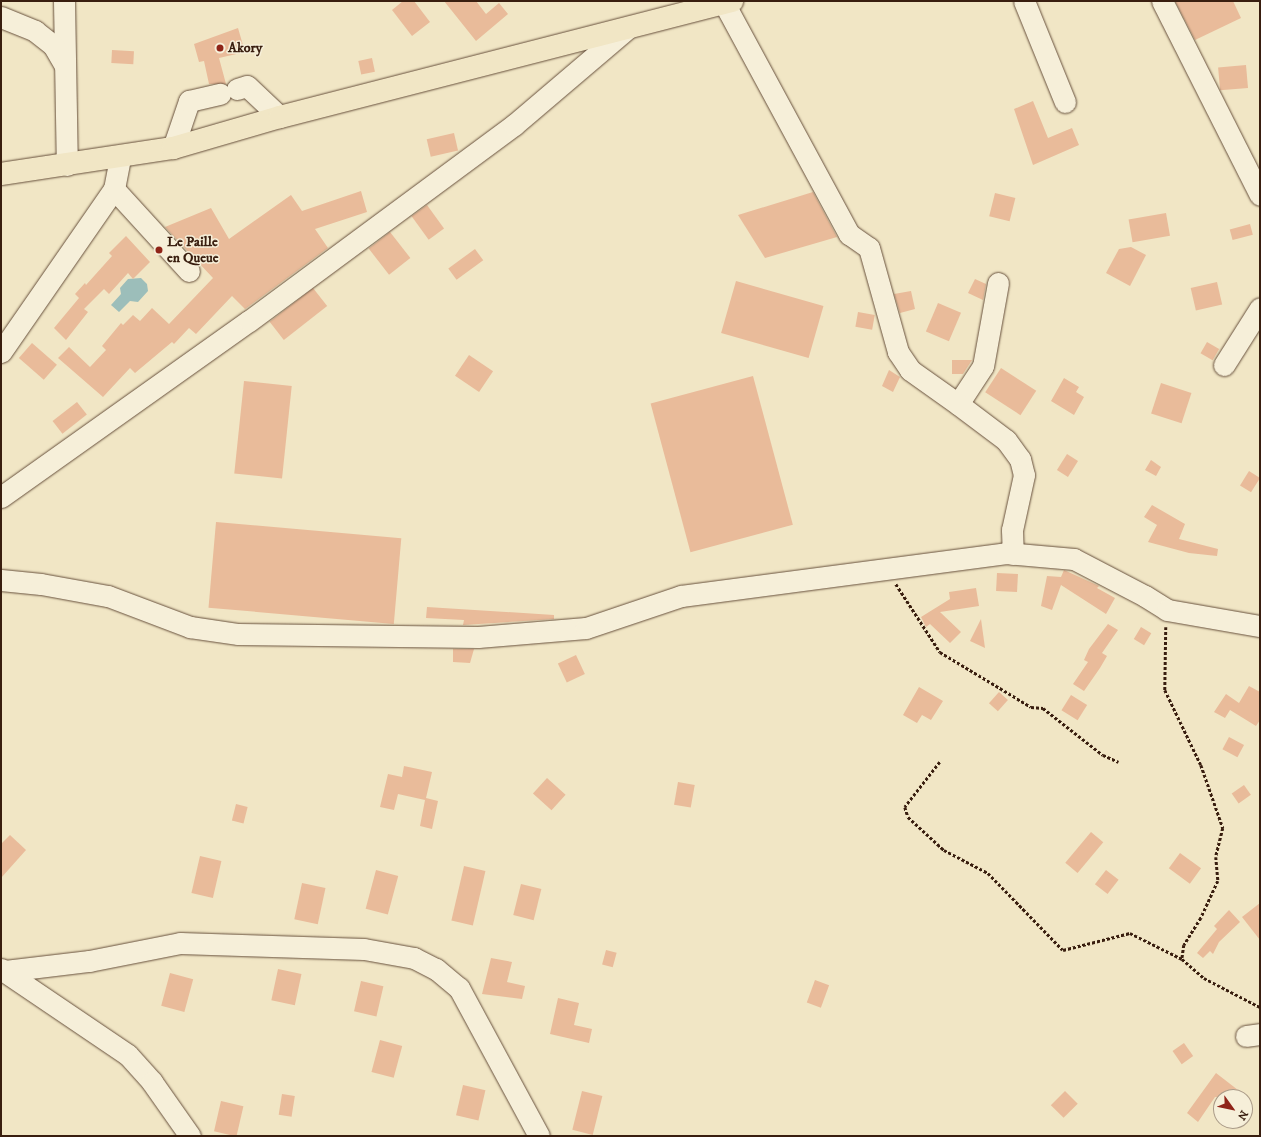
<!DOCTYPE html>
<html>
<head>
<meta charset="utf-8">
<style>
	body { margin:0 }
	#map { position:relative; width:1261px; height:1137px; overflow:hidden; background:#f1e6c5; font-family:"IM FELL DW Pica",serif }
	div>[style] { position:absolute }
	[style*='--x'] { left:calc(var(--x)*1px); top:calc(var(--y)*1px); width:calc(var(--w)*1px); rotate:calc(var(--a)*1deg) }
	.water>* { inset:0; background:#9cbeba }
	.building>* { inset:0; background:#e9bb9a; transform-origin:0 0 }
	.path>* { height:2.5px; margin-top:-1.25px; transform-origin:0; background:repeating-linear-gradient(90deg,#391e0f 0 3px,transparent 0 5px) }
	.roads { filter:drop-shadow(0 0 1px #67503c) drop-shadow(0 0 1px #67503c) }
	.minor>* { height:21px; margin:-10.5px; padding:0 10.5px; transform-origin:10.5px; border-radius:10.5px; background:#f6efd9 }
	.major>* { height:22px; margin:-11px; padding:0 11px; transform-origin:11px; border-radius:11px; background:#f1e6c5 }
	.dots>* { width:11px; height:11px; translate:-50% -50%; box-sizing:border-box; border:2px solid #f6efd9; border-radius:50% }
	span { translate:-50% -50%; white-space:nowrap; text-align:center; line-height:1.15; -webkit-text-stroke:3px #f6efd9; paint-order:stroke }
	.poi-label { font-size:14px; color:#391e0f; font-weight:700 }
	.left { translate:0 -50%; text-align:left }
	.frame { position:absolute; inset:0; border:2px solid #391e0f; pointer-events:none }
	.north { position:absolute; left:1213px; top:1089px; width:40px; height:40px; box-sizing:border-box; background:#f6efd9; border:1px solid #aa9b88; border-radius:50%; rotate:123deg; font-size:11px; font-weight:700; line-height:16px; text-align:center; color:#391e0f }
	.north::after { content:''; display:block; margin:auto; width:14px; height:18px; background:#8f2418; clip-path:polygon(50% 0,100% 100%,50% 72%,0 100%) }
</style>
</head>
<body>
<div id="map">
	<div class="water">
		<div style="clip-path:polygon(141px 278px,147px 284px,148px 291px,138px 302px,130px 301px,119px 312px,111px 305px,121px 294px,120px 288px,128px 279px)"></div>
	</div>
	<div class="building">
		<div style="clip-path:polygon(403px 1px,414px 1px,430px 22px,412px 36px,392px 10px)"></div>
		<div style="clip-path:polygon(444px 1px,476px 1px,486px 14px,499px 3px,508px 14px,476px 41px)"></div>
		<div style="clip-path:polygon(1175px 1px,1233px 1px,1241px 18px,1195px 40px)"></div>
		<div style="clip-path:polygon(238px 28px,245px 52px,219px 58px,226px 84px,209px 84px,204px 61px,199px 62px,194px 44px)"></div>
		<div style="left:112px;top:50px;width:22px;height:13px;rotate:3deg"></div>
		<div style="left:372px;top:58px;width:14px;height:14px;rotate:78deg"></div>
		<div style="left:1246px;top:65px;width:23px;height:28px;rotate:85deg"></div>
		<div style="clip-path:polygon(1033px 101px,1048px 138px,1072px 128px,1079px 145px,1033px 165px,1014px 109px)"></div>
		<div style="left:454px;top:133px;width:18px;height:28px;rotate:77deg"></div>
		<div style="clip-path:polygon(361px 191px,367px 212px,315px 229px,328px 248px,245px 309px,232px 296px,196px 334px,189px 328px,174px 344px,172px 342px,135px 373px,130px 368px,103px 397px,58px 358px,69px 347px,90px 367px,106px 350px,102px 346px,121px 323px,123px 325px,133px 315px,140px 321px,152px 308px,169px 324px,213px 278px,165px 227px,211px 208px,229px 239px,291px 195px,302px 211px)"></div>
		<div style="clip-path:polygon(813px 192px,837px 237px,765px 258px,738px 215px)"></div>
		<div style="left:995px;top:193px;width:21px;height:24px;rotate:14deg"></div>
		<div style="left:427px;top:205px;width:29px;height:19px;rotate:54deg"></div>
		<div style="left:1166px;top:213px;width:23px;height:38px;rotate:80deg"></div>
		<div style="left:1250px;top:224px;width:11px;height:21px;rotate:75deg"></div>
		<div style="left:390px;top:232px;width:33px;height:27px;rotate:52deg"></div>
		<div style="clip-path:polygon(126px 236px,150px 262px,133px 279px,128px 273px,109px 294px,104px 289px,84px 309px,88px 312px,66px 340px,54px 328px,79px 298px,75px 294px,85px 283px,86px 285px,112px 256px,109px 253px)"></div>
		<div style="clip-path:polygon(1131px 247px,1146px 255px,1130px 286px,1106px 273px,1119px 249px)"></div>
		<div style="left:475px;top:249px;width:14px;height:33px;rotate:54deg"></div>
		<div style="clip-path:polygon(975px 279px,986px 284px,983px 300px,968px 293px)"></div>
		<div style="left:736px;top:281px;width:91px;height:54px;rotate:16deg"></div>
		<div style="left:1217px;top:282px;width:23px;height:27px;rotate:77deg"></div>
		<div style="left:313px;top:288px;width:23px;height:55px;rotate:52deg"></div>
		<div style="clip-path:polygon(911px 291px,915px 309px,900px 313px,894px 294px)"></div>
		<div style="left:938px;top:303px;width:25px;height:31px;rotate:23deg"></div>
		<div style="left:858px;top:312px;width:17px;height:15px;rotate:10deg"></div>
		<div style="left:1207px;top:342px;width:14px;height:13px;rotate:30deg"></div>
		<div style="left:32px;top:343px;width:33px;height:20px;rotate:41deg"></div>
		<div style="left:469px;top:355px;width:29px;height:25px;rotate:34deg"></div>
		<div style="clip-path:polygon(952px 360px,972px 360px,963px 374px,952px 374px)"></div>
		<div style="left:1001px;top:368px;width:42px;height:29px;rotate:33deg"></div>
		<div style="clip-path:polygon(889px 370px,900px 377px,893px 392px,882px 386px)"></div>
		<div style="left:753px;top:376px;width:154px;height:106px;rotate:75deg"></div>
		<div style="clip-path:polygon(1064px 378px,1079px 387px,1076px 392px,1084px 397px,1074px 415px,1051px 401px)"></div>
		<div style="left:244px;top:381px;width:48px;height:93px;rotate:6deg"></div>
		<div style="left:1161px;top:383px;width:32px;height:32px;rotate:18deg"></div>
		<div style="left:77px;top:402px;width:16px;height:31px;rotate:52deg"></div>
		<div style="left:1067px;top:454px;width:13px;height:19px;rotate:32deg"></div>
		<div style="clip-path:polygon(1151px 460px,1161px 467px,1156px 476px,1145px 470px)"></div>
		<div style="left:1249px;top:471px;width:13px;height:17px;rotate:32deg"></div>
		<div style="clip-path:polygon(1152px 505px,1185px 524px,1179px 539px,1218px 549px,1217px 556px,1189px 553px,1148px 542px,1157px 525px,1144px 517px)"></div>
		<div style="left:216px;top:522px;width:186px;height:86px;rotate:5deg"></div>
		<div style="clip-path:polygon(1064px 570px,1099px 586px,1097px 588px,1115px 598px,1106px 614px,1061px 585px,1052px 610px,1041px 606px,1047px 576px,1061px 577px)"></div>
		<div style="left:997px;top:573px;width:21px;height:18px;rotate:3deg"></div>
		<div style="clip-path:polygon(976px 588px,979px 606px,940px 612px,961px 632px,950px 643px,930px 624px,926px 627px,921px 617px,950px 599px,949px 592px)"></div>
		<div style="clip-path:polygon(427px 607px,554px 615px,554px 619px,463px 625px,464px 620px,426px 618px)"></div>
		<div style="clip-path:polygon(981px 619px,985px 648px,970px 641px)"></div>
		<div style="clip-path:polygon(1108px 624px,1118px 630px,1102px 653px,1107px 656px,1100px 668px,1084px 691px,1073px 684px,1088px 662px,1084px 660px,1089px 649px)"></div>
		<div style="left:1141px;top:627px;width:12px;height:14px;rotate:31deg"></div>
		<div style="clip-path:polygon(453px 649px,474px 649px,470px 663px,453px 662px)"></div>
		<div style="left:576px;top:655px;width:21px;height:20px;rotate:65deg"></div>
		<div style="clip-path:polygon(1249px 686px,1260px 692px,1260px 720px,1256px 726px,1230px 710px,1225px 718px,1214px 712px,1226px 694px,1239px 703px)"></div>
		<div style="clip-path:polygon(919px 687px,943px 701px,931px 720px,922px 715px,917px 723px,903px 715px)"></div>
		<div style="left:999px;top:692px;width:12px;height:15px;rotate:42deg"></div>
		<div style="left:1071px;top:695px;width:19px;height:18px;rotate:32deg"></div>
		<div style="left:1229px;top:737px;width:17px;height:14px;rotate:28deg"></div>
		<div style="clip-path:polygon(404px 766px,432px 772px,426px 798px,438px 801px,432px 829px,420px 826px,425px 800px,398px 794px,394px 810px,380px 807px,388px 774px,402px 777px)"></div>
		<div style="left:547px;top:778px;width:25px;height:21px;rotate:42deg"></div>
		<div style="left:678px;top:782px;width:17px;height:23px;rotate:10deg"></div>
		<div style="left:1244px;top:785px;width:12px;height:15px;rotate:55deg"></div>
		<div style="left:236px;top:804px;width:12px;height:17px;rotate:14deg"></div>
		<div style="left:1091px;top:832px;width:16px;height:40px;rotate:40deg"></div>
		<div style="clip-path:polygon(10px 835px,26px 850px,1px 878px,1px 844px)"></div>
		<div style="left:1180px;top:853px;width:26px;height:19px;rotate:36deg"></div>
		<div style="left:200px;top:856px;width:22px;height:38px;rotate:13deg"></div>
		<div style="left:464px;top:866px;width:22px;height:56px;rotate:13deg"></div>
		<div style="left:376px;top:870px;width:23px;height:40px;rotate:15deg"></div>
		<div style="left:1106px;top:870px;width:16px;height:18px;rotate:38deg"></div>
		<div style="left:302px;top:883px;width:24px;height:37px;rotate:12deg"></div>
		<div style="left:521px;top:884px;width:21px;height:32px;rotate:14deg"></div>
		<div style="clip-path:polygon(1260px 903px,1260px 940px,1242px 917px)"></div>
		<div style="clip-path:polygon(1229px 910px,1240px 922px,1219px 942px,1213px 954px,1210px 951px,1203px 958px,1197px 953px,1217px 929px,1214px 926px)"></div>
		<div style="left:606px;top:950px;width:11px;height:15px;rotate:15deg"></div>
		<div style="clip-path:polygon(491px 958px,512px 962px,507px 982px,525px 986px,522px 999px,482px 994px)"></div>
		<div style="left:278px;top:969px;width:24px;height:32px;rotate:12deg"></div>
		<div style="left:170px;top:973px;width:24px;height:34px;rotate:15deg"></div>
		<div style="left:815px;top:980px;width:15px;height:24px;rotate:20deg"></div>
		<div style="left:361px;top:981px;width:23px;height:31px;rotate:13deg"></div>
		<div style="clip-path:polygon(558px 998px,579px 1003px,574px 1025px,592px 1029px,589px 1043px,550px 1034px)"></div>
		<div style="left:380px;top:1040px;width:23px;height:33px;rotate:15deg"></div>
		<div style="left:1184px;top:1043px;width:16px;height:14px;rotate:55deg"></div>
		<div style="clip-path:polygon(1216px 1073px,1247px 1097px,1215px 1097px,1198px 1122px,1187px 1113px)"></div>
		<div style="left:463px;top:1085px;width:23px;height:31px;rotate:13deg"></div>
		<div style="left:582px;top:1091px;width:21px;height:40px;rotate:14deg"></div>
		<div style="left:1065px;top:1091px;width:18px;height:20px;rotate:45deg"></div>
		<div style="left:282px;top:1094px;width:13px;height:21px;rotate:9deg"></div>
		<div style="left:221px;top:1101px;width:23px;height:31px;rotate:13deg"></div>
	</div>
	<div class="path">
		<div style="--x:896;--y:584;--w:81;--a:57.1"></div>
		<div style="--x:940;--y:652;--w:106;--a:31.1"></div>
		<div style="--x:1031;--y:707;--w:12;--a:5"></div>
		<div style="--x:1043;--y:708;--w:76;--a:38.1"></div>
		<div style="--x:1103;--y:755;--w:17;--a:24"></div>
		<div style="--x:1166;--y:627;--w:63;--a:90.9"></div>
		<div style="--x:1165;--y:690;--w:83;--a:64.4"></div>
		<div style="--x:1201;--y:765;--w:67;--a:70.8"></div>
		<div style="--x:1223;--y:828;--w:30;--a:104"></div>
		<div style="--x:1216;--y:857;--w:24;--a:85"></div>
		<div style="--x:1218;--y:881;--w:41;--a:114.7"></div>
		<div style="--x:1201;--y:918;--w:32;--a:122"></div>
		<div style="--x:1184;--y:945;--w:14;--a:98"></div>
		<div style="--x:1182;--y:959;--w:29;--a:41"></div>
		<div style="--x:1204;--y:978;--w:63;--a:27.4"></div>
		<div style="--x:940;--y:762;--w:57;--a:127.9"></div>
		<div style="--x:905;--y:807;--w:10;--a:73"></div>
		<div style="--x:908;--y:817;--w:49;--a:42.5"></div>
		<div style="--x:944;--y:850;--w:50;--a:27.6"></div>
		<div style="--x:988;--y:873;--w:107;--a:45.8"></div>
		<div style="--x:1063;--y:950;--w:69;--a:-14.2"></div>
		<div style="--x:1130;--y:933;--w:58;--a:26.6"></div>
	</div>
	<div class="roads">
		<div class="minor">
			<div style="--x:64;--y:1;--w:164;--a:89"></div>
			<div style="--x:1024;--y:1;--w:109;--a:67.9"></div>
			<div style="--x:1162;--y:1;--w:217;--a:63.2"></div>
			<div style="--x:724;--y:3;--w:263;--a:61.6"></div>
			<div style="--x:849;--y:234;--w:24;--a:35"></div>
			<div style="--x:869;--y:248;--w:108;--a:74.4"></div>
			<div style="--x:898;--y:352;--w:22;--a:56"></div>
			<div style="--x:910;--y:370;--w:59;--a:35.3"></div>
			<div style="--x:1;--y:17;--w:37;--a:22"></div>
			<div style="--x:35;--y:31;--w:23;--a:38"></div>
			<div style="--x:53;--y:45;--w:24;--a:60"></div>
			<div style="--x:237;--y:89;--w:10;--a:-17"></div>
			<div style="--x:247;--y:86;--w:45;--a:43.2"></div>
			<div style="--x:173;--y:148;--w:50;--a:-71.2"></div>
			<div style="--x:189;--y:101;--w:32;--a:-13"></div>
			<div style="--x:114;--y:189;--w:111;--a:47.6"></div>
			<div style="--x:998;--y:283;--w:84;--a:100.2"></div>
			<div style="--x:983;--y:366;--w:45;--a:123.3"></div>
			<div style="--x:958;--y:404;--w:60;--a:36.9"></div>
			<div style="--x:1006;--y:440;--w:24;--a:54"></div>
			<div style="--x:1020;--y:459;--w:16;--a:76"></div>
			<div style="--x:1024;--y:475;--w:56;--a:102.3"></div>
			<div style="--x:1012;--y:530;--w:24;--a:88"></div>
			<div style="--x:1;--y:352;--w:198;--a:-55.3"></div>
			<div style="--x:114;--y:189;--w:33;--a:-79"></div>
			<div style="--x:1224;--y:365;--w:67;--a:-57.7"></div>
			<div style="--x:1;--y:497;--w:304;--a:-35.4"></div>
			<div style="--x:249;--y:321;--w:330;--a:-36.5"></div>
			<div style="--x:514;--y:125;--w:151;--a:-40.4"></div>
			<div style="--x:1;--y:580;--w:40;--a:5.7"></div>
			<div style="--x:41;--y:584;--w:68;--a:10.2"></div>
			<div style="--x:108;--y:596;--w:88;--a:20.7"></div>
			<div style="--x:190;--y:627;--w:49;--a:8.3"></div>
			<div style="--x:238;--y:634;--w:240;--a:0.7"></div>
			<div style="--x:478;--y:637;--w:108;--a:-4.8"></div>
			<div style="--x:586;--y:628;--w:100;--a:-18.6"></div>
			<div style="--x:681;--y:596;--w:328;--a:-7.5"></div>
			<div style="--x:1006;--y:553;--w:68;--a:5"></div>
			<div style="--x:1074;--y:559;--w:80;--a:27.5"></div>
			<div style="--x:1145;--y:596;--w:26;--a:32"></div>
			<div style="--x:1167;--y:610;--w:94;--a:9.8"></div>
			<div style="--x:1;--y:969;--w:153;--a:34.1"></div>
			<div style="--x:128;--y:1055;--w:36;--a:48"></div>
			<div style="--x:152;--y:1082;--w:66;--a:54.9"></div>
			<div style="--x:5;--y:971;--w:85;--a:-6.8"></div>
			<div style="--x:89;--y:961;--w:93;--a:-11.2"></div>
			<div style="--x:180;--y:943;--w:184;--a:1.9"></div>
			<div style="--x:364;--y:949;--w:51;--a:10.2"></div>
			<div style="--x:414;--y:958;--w:25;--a:27"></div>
			<div style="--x:436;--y:969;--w:30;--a:40"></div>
			<div style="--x:459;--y:988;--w:168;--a:61.6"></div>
			<div style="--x:1246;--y:1036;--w:14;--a:-8"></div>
		</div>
		<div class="major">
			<div style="--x:1;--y:174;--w:174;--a:-8.6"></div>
			<div style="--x:173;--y:148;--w:111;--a:-16.2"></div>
			<div style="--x:280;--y:117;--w:467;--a:-14.4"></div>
		</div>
	</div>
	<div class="dots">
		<div style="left:220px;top:48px;background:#8f2418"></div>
		<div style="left:159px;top:250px;background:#8f2418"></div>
	</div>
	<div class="poi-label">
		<span class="left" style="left:228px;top:48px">Akory</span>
		<span class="left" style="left:167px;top:250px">Le Paille<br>en Queue</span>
	</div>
	<div class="frame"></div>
	<div class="north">N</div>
</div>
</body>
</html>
